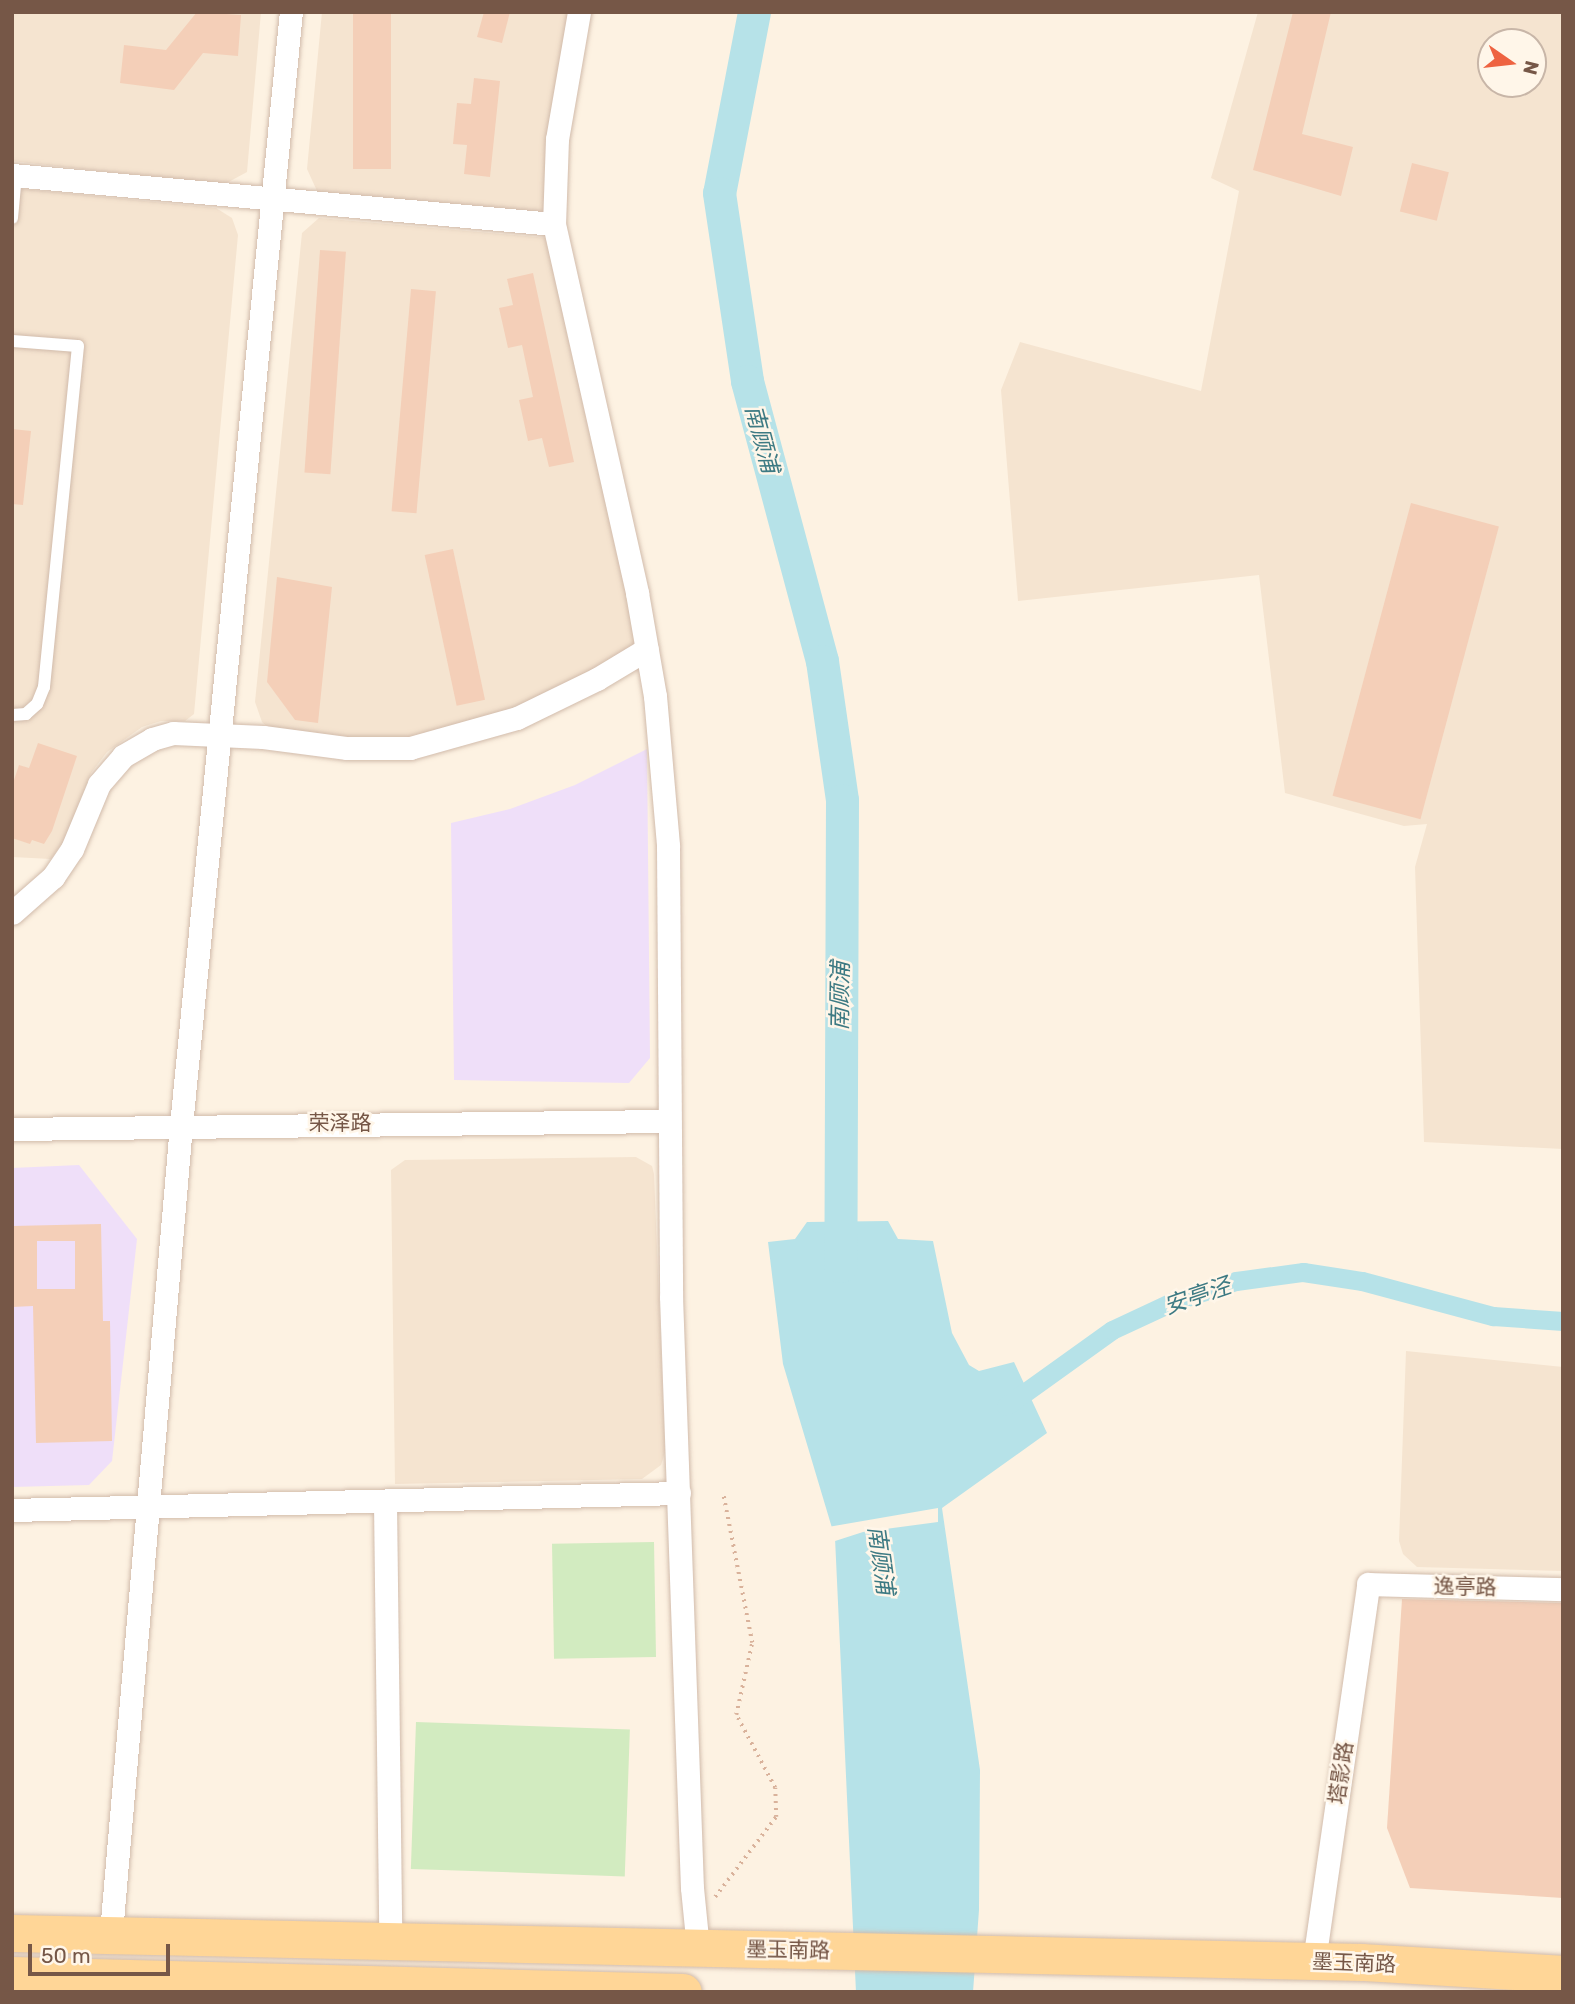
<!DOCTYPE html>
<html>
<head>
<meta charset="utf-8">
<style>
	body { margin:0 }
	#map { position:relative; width:1575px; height:2004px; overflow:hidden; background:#fdf2e2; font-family:Rubik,"Noto Sans SC",sans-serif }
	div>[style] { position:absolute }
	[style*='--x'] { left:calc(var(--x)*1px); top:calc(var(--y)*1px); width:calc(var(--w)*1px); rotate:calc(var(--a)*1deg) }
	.residential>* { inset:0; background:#f5e4d0 }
	.education>* { inset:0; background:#efdff9 }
	.green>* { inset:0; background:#d2ebc0; transform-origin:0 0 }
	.water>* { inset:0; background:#b6e2e8 }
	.pier>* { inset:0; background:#fdf2e2 }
	.canal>* { height:19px; margin:-9.5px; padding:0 9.5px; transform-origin:9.5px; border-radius:9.5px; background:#b6e2e8 }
	.river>* { height:33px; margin:-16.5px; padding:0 16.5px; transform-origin:16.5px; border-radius:16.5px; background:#b6e2e8 }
	.building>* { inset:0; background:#f4cfb8; transform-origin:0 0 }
	.path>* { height:3.5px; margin-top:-1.75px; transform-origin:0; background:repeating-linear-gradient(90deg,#d9b29b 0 2px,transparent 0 7px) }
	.roads { filter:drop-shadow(0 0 2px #d1bbab) drop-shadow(0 0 2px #d1bbab) }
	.service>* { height:12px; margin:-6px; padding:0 6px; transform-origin:6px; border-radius:6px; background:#fff }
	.minor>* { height:23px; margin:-11.5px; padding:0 11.5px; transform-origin:11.5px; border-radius:11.5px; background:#fff }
	.primary>* { height:37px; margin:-18.5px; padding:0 18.5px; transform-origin:18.5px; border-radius:18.5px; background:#ffd697 }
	span { translate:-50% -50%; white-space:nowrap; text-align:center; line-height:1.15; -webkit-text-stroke:5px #fff6e9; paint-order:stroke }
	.street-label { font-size:21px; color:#765747 }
	.water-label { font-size:23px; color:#3d7a83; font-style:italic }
	.frame { position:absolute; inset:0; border:14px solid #765747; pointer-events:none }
	.north { position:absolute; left:1477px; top:28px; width:70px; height:70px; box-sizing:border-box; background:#fff6e9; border:2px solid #c8b6a8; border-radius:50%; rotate:104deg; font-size:19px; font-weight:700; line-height:28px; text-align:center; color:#765747 }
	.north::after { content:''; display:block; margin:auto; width:24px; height:32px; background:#ee6341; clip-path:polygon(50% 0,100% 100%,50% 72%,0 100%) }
	.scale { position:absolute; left:28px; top:1944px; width:142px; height:32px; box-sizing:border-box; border:4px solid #765747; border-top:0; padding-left:9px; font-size:21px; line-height:24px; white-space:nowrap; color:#765747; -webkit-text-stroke:5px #fff6e9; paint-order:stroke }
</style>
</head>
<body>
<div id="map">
	<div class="residential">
		<div style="clip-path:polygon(12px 12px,261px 12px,247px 172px,223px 185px,12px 161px)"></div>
		<div style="clip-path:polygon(322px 12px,574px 12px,545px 210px,538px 214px,325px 196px,317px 191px,307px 169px)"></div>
		<div style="clip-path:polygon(evenodd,1258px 12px,1563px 12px,1563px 1149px,1424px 1142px,1415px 867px,1427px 824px,1404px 826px,1285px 793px,1259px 575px,1018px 601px,1001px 390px,1020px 342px,1201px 391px,1239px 191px,1211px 178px,1258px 12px,1491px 42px,1533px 42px,1533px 84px,1491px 84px,1491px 42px)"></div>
		<div style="clip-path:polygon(12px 188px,216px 208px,232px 218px,238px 235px,194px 714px,185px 721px,161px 721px,142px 727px,107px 752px,91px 773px,65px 839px,51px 859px,12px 857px)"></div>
		<div style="clip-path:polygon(319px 218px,547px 238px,639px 635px,636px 646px,519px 711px,394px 742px,272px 731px,262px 722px,255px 702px,302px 233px)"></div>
		<div style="clip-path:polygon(636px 1157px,652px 1166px,654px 1174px,665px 1452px,661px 1465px,642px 1479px,395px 1484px,391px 1170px,405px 1160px)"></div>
		<div style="clip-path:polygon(1406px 1351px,1563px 1367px,1563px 1571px,1417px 1567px,1403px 1554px,1399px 1541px)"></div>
	</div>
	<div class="education">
		<div style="clip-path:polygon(647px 749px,650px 1058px,629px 1083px,454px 1080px,451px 823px,510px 809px,575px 785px)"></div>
		<div style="clip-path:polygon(79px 1165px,137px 1239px,112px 1461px,89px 1485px,12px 1487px,12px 1168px)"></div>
	</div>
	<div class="green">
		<div style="left:654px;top:1542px;width:115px;height:102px;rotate:89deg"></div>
		<div style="left:416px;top:1722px;width:214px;height:147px;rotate:2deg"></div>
	</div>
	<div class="water">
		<div style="clip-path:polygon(888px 1221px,898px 1239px,933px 1241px,952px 1333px,969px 1365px,979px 1371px,1014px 1362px,1047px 1433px,942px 1508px,980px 1770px,979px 1910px,973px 1992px,856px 1992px,835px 1538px,783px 1364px,768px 1242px,795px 1239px,807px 1222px)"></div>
	</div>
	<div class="pier">
		<div style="clip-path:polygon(938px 1508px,938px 1522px,863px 1532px,832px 1542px,828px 1527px)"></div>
	</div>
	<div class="canal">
		<div style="--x:1006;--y:1406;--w:130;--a:-35.6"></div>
		<div style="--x:1112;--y:1330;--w:66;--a:-25"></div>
		<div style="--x:1172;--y:1302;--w:67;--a:-18.2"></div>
		<div style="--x:1236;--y:1281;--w:68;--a:-7.7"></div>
		<div style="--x:1303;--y:1272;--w:60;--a:8.7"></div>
		<div style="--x:1362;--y:1281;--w:136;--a:15"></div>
		<div style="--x:1493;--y:1316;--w:70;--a:4.1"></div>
	</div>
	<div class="river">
		<div style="--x:754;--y:12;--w:184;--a:100.9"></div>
		<div style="--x:719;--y:193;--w:190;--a:81.5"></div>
		<div style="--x:747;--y:381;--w:290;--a:75"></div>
		<div style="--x:822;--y:661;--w:140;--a:81.8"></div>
		<div style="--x:842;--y:800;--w:466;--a:90.2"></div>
	</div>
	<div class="building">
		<div style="clip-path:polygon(197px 12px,241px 15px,238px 56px,203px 53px,174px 90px,120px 83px,124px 45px,166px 50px)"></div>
		<div style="left:353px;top:12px;width:38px;height:157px"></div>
		<div style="clip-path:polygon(484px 12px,510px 12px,502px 43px,477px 37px)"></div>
		<div style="clip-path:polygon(1293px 12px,1331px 12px,1302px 134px,1353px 147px,1341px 196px,1253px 170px)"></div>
		<div style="clip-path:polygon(474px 78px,500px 81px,490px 177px,464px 174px,467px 145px,453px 144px,457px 103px,471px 104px)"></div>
		<div style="left:1412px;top:163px;width:38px;height:50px;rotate:14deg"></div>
		<div style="left:320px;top:250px;width:26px;height:223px;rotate:4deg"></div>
		<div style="clip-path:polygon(533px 273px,574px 462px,549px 467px,542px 438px,528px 441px,519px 400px,533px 397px,522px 345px,508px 348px,499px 308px,513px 305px,507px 279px)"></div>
		<div style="left:411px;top:289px;width:25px;height:223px;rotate:5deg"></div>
		<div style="clip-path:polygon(12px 429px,31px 431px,23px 505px,12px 504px)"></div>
		<div style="left:1411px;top:503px;width:91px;height:303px;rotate:15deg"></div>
		<div style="left:453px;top:549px;width:154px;height:29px;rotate:78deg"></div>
		<div style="clip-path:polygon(277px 577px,332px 587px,318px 723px,295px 720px,267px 682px)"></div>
		<div style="clip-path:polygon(38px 743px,77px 756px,52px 831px,44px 844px,32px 840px,30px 844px,12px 838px,12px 786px,19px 765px,29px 768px)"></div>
		<div style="clip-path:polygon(evenodd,101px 1224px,103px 1321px,110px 1321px,112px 1441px,36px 1443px,33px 1306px,12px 1307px,12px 1226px,101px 1224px,37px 1241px,75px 1241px,75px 1289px,37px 1289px,37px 1241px)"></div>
		<div style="clip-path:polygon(1402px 1599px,1563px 1603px,1563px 1898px,1410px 1888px,1387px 1828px)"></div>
	</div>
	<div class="path">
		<div style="--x:715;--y:1897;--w:101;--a:-52.7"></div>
		<div style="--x:776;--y:1817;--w:29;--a:-92"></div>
		<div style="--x:775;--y:1788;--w:83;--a:-118.1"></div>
		<div style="--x:736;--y:1715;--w:74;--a:-77.5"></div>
		<div style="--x:752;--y:1643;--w:152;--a:-101"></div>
	</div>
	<div class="roads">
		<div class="service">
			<div style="--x:12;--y:218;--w:43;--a:-84.7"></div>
			<div style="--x:12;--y:341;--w:66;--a:4.3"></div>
			<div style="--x:78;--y:346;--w:343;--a:95.7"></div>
			<div style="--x:44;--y:687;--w:18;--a:112"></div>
			<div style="--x:37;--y:704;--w:15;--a:138"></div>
			<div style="--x:26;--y:714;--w:14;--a:176"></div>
		</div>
		<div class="minor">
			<div style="--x:579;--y:12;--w:129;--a:99.8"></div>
			<div style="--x:557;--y:139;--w:85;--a:92"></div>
			<div style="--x:554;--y:224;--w:378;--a:77.3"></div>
			<div style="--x:637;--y:593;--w:105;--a:80.1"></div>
			<div style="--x:655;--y:696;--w:151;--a:85"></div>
			<div style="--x:668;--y:846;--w:450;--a:89.6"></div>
			<div style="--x:671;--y:1296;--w:592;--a:87.97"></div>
			<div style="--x:692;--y:1888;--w:60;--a:84.3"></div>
			<div style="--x:12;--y:175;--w:544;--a:5.17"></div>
			<div style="--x:12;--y:913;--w:55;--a:-41.3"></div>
			<div style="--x:53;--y:877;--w:34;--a:-56"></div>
			<div style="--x:72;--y:849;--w:70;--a:-67.4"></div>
			<div style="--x:99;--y:784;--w:37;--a:-49"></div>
			<div style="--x:123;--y:756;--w:34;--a:-30"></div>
			<div style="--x:152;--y:739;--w:22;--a:-16"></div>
			<div style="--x:173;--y:733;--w:90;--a:2.5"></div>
			<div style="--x:263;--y:737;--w:85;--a:7.5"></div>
			<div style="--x:347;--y:748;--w:63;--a:0"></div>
			<div style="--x:410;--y:748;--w:111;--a:-15.7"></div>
			<div style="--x:517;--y:718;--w:89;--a:-26"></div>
			<div style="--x:597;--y:679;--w:58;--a:-31"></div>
			<div style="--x:12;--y:1129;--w:655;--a:-0.7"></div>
			<div style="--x:385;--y:1502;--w:438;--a:89.3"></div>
			<div style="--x:12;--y:1510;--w:667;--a:-1.46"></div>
			<div style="--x:111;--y:1932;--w:810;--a:-85.04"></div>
			<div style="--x:181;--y:1125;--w:1118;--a:-84.36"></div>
			<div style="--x:1314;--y:1961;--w:381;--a:-81.8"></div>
			<div style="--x:1368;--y:1584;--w:195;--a:1.5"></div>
		</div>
		<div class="primary">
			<div style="--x:12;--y:1933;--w:1350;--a:1.23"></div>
			<div style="--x:1362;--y:1962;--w:201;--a:3.4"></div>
			<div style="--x:12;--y:1975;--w:671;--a:1.45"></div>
		</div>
	</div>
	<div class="street-label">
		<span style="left:340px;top:1123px">荣泽路</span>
		<span style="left:1465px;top:1587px;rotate:1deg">逸亭路</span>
		<span style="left:1341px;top:1773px;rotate:-82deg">塔影路</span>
		<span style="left:788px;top:1950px;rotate:1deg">墨玉南路</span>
		<span style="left:1354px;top:1963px;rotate:2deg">墨玉南路</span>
	</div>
	<div class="water-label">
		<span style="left:762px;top:439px;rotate:75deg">南顾浦</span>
		<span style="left:840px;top:996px;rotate:-89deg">南顾浦</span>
		<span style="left:1197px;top:1296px;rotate:-19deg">安亭泾</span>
		<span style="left:881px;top:1560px;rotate:82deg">南顾浦</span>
	</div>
	<div class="frame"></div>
	<div class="north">N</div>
	<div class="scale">50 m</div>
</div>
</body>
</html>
